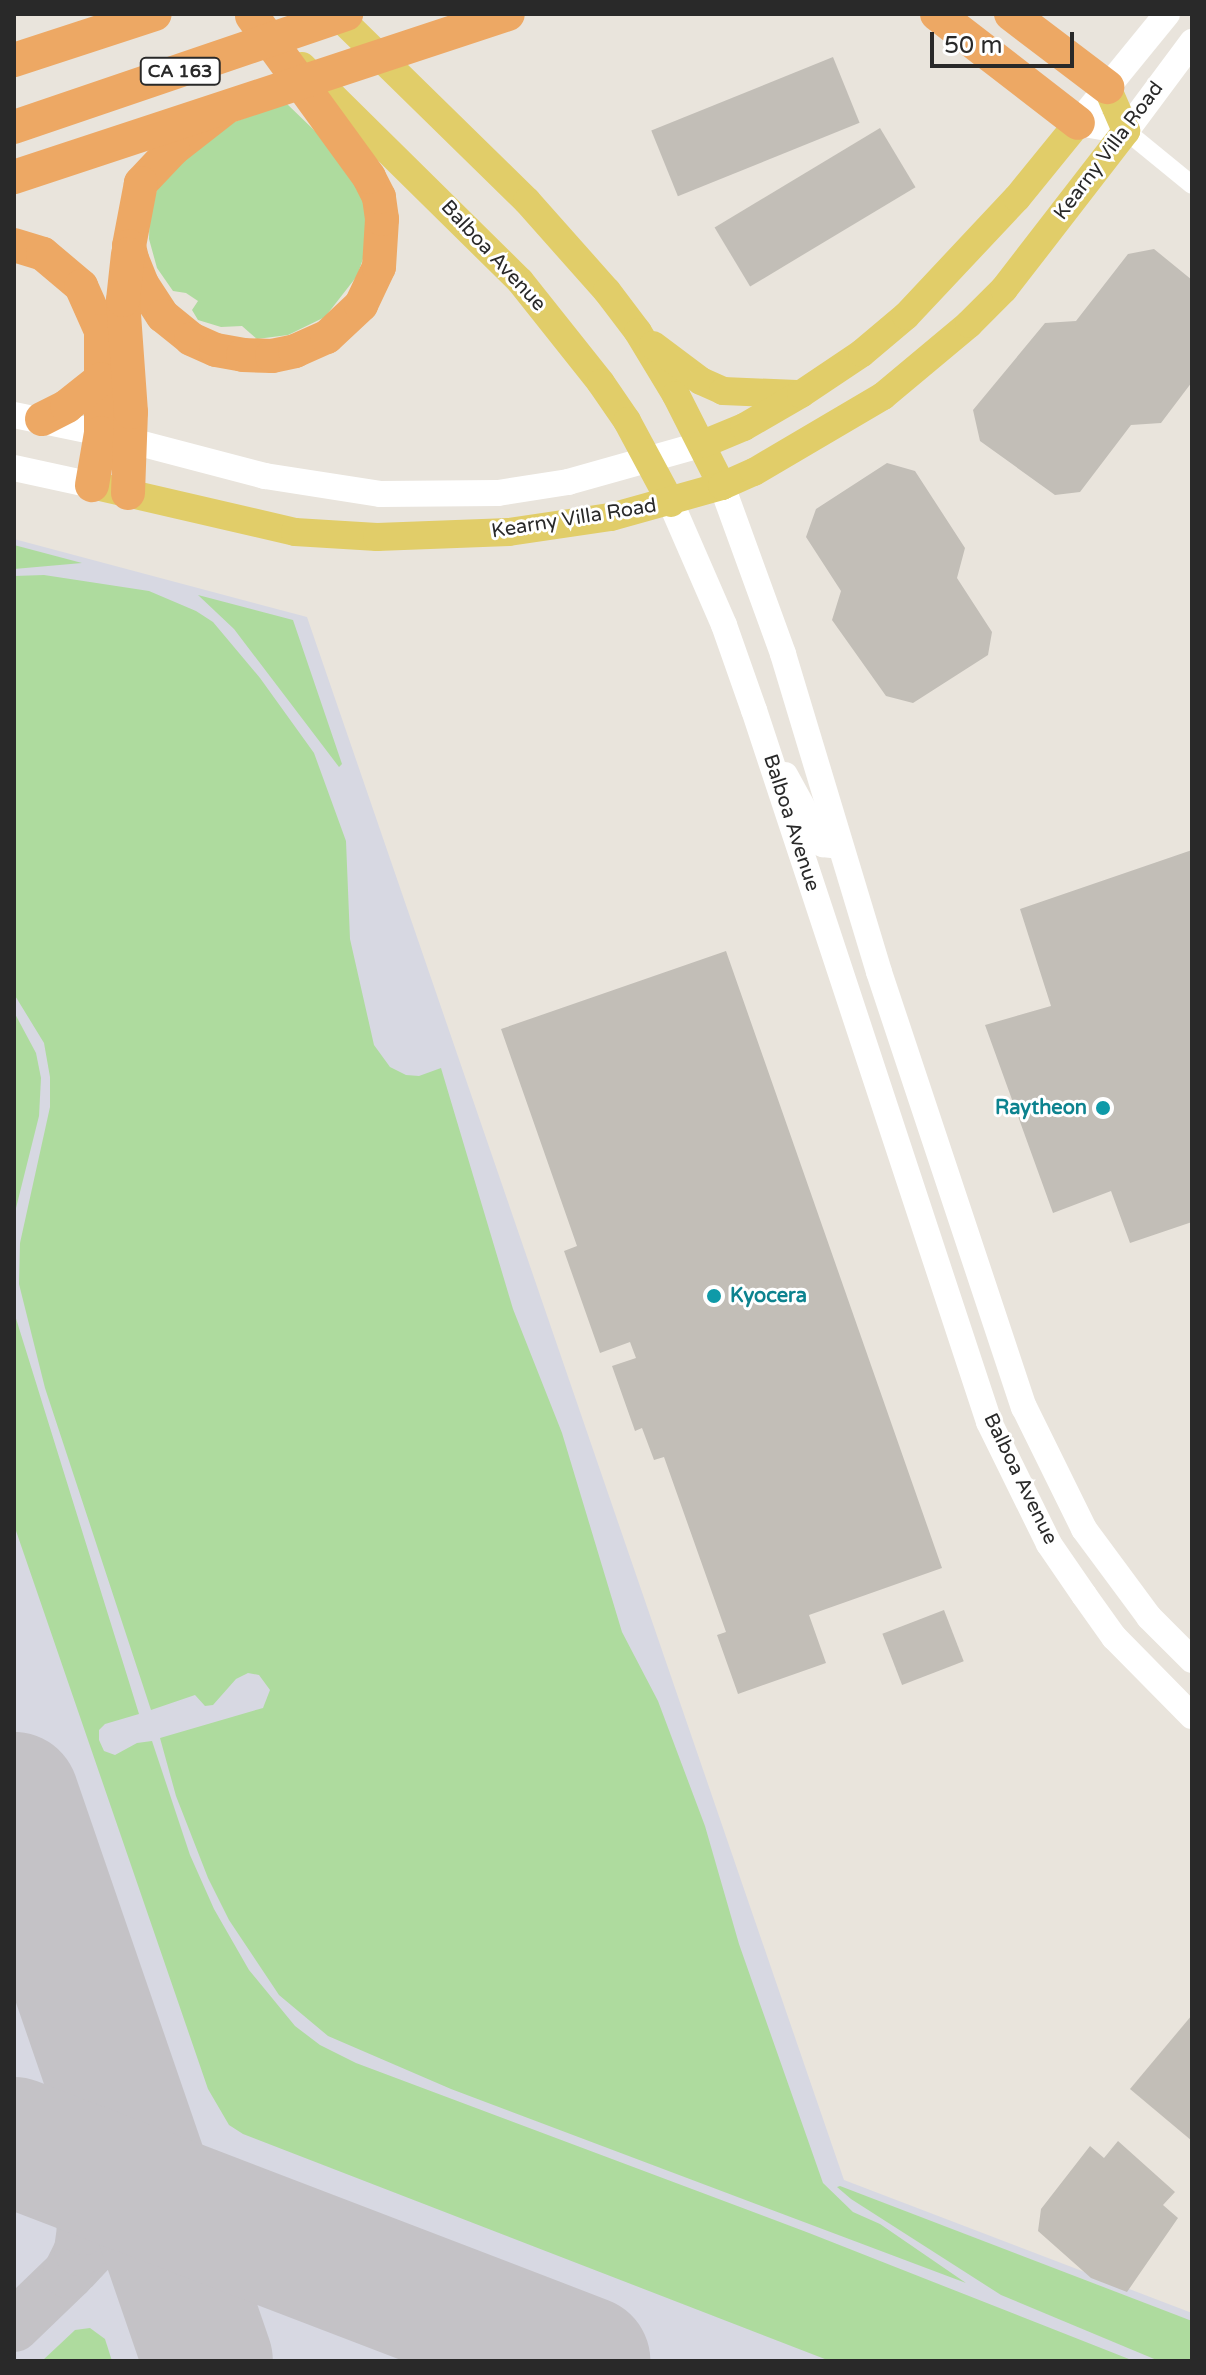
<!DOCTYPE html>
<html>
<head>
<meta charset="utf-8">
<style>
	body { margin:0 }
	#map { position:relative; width:1206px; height:2375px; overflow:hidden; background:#e9e4dc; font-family:"Varela Round",sans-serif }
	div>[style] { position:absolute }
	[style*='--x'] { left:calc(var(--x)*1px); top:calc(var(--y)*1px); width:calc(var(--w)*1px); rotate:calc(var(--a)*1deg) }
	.airport>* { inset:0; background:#d7d8e2 }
	.green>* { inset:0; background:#aedb9e }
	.taxiway>* { height:52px; margin:-26px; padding:0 26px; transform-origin:26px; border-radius:26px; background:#c4c2c6 }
	.runway>* { height:130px; margin:-65px; padding:0 65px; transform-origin:65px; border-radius:65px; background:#c4c2c6 }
	.building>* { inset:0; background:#c2beb7; transform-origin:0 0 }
	.street>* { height:18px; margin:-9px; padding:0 9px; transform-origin:9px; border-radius:9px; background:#fff }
	.secondary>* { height:26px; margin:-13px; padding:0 13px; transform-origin:13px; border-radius:13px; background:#fff }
	.primary>* { height:28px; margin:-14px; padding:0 14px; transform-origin:14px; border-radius:14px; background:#e1cd69 }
	.highway>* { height:34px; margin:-17px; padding:0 17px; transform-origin:17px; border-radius:17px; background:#eda864 }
	.dots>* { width:22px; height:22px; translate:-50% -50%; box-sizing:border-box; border:4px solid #fff; border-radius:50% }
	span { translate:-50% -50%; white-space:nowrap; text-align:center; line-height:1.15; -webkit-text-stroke:6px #fff; paint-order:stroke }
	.shield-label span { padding:2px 6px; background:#fff; border:2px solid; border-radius:6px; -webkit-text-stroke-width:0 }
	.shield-label { font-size:18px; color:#292929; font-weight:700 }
	.street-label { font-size:20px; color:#292929 }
	.culture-label { font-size:20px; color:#0d838f; font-weight:700 }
	.right { translate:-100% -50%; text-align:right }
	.left { translate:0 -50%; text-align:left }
	.frame { position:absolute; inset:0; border:16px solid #292929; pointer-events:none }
	.scale { position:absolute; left:930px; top:32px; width:144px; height:36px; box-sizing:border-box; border:4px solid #292929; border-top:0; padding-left:10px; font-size:24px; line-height:28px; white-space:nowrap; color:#292929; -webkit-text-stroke:6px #fff; paint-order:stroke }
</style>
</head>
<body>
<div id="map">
	<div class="airport">
		<div style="clip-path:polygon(14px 539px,307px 617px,844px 2180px,1192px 2313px,1192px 2361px,14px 2361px)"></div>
	</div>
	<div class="green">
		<div style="clip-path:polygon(286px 103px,342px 157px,364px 198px,371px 236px,357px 276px,325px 317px,288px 335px,257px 339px,242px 326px,221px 327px,198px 320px,192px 310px,198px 301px,186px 293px,173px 291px,157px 268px,149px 239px,150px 205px,163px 178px,226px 125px)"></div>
		<div style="clip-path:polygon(14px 545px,82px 563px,14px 569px)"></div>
		<div style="clip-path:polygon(44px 575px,149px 591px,196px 611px,213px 622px,260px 678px,314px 753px,346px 841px,350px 939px,374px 1045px,390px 1067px,406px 1075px,419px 1076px,441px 1068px,513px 1309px,562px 1433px,622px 1632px,658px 1701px,705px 1826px,739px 1944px,823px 2183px,853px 2212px,880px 2224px,966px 2283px,451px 2089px,328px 2036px,279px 1995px,229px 1920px,208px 1878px,176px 1796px,160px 1738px,263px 1708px,270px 1690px,259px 1675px,248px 1673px,236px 1679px,213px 1705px,205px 1706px,195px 1695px,151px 1710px,45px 1388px,19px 1284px,20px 1243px,50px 1107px,50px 1077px,44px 1043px,14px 994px,14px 576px)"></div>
		<div style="clip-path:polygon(198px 595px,293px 620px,342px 764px,339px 767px,234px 629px)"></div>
		<div style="clip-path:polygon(14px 1012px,36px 1053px,41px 1078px,39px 1116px,14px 1216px)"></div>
		<div style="clip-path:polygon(14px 1312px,139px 1714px,105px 1724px,99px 1730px,99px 1740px,104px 1751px,115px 1755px,137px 1743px,152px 1741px,190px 1855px,214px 1909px,249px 1970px,295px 2026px,320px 2045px,356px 2063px,809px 2233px,1134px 2361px,830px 2361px,243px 2134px,229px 2125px,208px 2089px,14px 1525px)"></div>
		<div style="clip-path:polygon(840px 2186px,1192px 2321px,1192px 2361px,1159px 2361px,1001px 2295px,851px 2199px,837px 2187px)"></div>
		<div style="clip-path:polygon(90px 2328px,105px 2339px,112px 2361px,42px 2361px,75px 2330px)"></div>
	</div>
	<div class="taxiway">
		<div style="--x:74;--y:2268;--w:41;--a:-47"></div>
		<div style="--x:102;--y:2238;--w:31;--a:-59"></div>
		<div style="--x:118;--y:2211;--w:27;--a:-70"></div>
		<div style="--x:127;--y:2186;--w:44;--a:-88.7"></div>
		<div style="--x:128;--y:2142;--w:46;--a:-102.5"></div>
		<div style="--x:14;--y:2326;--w:76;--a:-43.9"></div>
		<div style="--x:69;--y:2273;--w:25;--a:-64"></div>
		<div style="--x:80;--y:2250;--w:21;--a:-82"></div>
		<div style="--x:83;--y:2229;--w:29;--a:-98"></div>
		<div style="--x:79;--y:2200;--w:27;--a:-117"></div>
		<div style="--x:67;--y:2176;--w:37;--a:-139"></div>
	</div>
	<div class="runway">
		<div style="--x:14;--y:1797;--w:596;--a:71.02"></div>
		<div style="--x:14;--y:2142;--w:612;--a:20.98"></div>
	</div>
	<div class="building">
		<div style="left:833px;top:57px;width:71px;height:196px;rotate:68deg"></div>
		<div style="left:880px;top:128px;width:69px;height:193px;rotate:59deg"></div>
		<div style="clip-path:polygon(1154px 249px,1192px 280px,1192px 382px,1161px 423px,1131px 425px,1080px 492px,1055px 495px,980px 441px,973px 410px,1045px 323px,1076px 321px,1128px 254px)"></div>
		<div style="clip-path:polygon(887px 463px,915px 471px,965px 548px,957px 578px,992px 632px,988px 655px,913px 703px,886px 696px,832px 620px,841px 591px,806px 537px,816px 509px)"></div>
		<div style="clip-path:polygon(1192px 850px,1192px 1222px,1130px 1243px,1111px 1191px,1053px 1213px,985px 1025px,1051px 1006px,1020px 909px)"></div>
		<div style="clip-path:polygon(726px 951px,942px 1568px,809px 1615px,826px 1663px,738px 1694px,717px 1635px,726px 1632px,664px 1457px,654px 1460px,642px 1428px,635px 1431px,612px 1366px,636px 1358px,630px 1342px,600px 1353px,564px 1251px,577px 1246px,501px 1029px)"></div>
		<div style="left:944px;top:1610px;width:55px;height:66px;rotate:69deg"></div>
		<div style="clip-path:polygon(1192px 2015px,1192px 2141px,1130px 2089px)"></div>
		<div style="clip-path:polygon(1118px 2141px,1175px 2192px,1163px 2205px,1178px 2218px,1127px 2292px,1091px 2278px,1038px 2231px,1041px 2209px,1090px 2146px,1104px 2158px)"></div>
	</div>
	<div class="street">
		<div style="--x:1126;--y:131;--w:85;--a:39.3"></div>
	</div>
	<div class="secondary">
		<div style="--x:1167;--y:14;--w:141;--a:129.2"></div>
		<div style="--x:1078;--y:123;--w:49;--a:9.5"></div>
		<div style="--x:1126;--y:131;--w:111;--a:-53.4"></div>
		<div style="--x:14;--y:415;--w:89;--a:11.7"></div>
		<div style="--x:101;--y:433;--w:170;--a:14.7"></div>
		<div style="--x:265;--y:476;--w:116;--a:8.9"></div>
		<div style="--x:380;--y:494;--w:118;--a:-0.5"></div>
		<div style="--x:498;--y:493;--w:71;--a:-8.9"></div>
		<div style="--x:568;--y:482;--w:140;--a:-15.7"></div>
		<div style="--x:14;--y:468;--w:80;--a:12.3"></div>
		<div style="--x:722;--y:486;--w:179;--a:70"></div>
		<div style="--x:783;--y:654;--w:332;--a:73.2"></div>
		<div style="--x:879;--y:972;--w:459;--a:71.6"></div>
		<div style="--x:1024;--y:1407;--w:136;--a:63.8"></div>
		<div style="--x:1084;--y:1529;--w:109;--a:53.5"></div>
		<div style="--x:1149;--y:1617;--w:61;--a:45"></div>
		<div style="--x:671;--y:503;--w:133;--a:66.5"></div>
		<div style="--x:724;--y:625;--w:90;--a:70.6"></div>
		<div style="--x:754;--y:710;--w:750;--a:71.73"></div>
		<div style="--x:989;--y:1422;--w:136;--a:63.8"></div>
		<div style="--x:1049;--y:1544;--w:62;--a:55.5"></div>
		<div style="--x:1084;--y:1595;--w:52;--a:54.5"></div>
		<div style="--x:1114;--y:1637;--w:111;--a:45.4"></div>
		<div style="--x:785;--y:775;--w:79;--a:61.2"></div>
		<div style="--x:823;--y:844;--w:16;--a:7"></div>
	</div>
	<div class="primary">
		<div style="--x:336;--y:14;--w:267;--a:44.4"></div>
		<div style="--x:527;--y:201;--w:120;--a:48.4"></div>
		<div style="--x:607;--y:291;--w:51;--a:52.9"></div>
		<div style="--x:638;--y:332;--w:74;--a:58.9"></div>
		<div style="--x:676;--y:395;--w:102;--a:63.2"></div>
		<div style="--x:302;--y:66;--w:306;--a:44.6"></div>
		<div style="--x:520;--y:281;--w:130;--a:51.5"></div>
		<div style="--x:601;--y:383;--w:46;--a:55.6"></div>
		<div style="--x:627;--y:421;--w:93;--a:61.8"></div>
		<div style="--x:653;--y:345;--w:60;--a:36.9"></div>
		<div style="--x:701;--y:381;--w:24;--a:24"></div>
		<div style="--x:723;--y:391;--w:74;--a:2.3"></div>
		<div style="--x:703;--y:444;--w:44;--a:-22.5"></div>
		<div style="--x:744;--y:427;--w:66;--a:-30.1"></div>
		<div style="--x:801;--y:394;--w:73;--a:-33.9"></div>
		<div style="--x:862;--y:353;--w:57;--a:-40.1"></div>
		<div style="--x:906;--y:316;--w:162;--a:-46.8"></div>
		<div style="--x:1017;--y:198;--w:97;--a:-50.9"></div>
		<div style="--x:92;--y:485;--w:208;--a:13"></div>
		<div style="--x:295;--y:532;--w:82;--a:3.5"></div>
		<div style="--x:377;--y:537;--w:132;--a:-2.2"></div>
		<div style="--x:509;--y:532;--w:103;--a:-8.4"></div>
		<div style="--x:611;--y:517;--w:115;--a:-15.6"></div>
		<div style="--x:722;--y:486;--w:35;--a:-24"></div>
		<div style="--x:754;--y:472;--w:150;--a:-30.5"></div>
		<div style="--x:883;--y:396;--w:112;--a:-39.9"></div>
		<div style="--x:969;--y:324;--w:49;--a:-45"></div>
		<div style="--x:1004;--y:289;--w:200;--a:-52.3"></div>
		<div style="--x:1126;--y:131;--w:48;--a:-113.4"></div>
	</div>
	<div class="highway">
		<div style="--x:937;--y:14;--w:178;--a:37.7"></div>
		<div style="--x:1011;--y:14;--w:121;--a:37.2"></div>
		<div style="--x:14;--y:60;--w:148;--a:-18.1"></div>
		<div style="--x:224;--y:109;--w:65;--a:141.9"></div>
		<div style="--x:173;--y:149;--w:47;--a:133.3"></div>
		<div style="--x:141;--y:183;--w:64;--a:100.8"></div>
		<div style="--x:129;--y:246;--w:13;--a:77"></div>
		<div style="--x:132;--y:259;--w:27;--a:68"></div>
		<div style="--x:142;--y:284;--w:38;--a:57"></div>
		<div style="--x:163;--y:316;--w:36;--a:39"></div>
		<div style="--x:191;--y:339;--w:27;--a:24"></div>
		<div style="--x:216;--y:350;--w:27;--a:10"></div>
		<div style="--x:243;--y:355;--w:29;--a:2"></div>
		<div style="--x:272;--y:356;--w:24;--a:-12"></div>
		<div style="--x:295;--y:351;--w:35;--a:-24"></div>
		<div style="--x:327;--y:337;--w:47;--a:-43.3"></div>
		<div style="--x:361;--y:305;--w:42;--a:-64.7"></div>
		<div style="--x:379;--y:267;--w:48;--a:-86.4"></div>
		<div style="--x:382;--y:219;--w:22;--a:-98"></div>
		<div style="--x:379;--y:197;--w:22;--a:-117"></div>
		<div style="--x:369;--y:177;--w:199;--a:-126"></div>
		<div style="--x:14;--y:127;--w:351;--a:-18.8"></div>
		<div style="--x:14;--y:177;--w:520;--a:-18.26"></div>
		<div style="--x:14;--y:245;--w:30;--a:17"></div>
		<div style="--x:43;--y:254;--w:50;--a:40.1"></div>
		<div style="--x:81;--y:286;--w:49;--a:66"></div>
		<div style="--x:101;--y:331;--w:102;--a:90"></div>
		<div style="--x:101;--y:433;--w:53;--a:99.8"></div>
		<div style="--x:42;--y:419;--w:28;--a:-27"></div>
		<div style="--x:67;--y:406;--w:43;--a:-38.5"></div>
		<div style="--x:128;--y:493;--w:81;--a:-87.9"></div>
		<div style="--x:131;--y:412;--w:112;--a:-94.1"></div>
		<div style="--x:123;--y:300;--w:46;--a:-83.8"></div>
	</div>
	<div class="dots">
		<div style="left:1103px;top:1108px;background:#0f9aa8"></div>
		<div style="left:714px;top:1296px;background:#0f9aa8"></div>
	</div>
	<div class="shield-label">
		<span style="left:180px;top:71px">CA 163</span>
	</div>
	<div class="street-label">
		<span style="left:1109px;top:151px;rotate:-53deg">Kearny Villa Road</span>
		<span style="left:493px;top:256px;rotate:47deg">Balboa Avenue</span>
		<span style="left:574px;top:519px;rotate:-9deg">Kearny Villa Road</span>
		<span style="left:791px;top:823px;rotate:72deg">Balboa Avenue</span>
		<span style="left:1020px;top:1479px;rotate:64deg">Balboa Avenue</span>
	</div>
	<div class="culture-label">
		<span class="right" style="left:1087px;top:1108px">Raytheon</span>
		<span class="left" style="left:730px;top:1296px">Kyocera</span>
	</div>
	<div class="frame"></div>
	<div class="scale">50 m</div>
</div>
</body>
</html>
